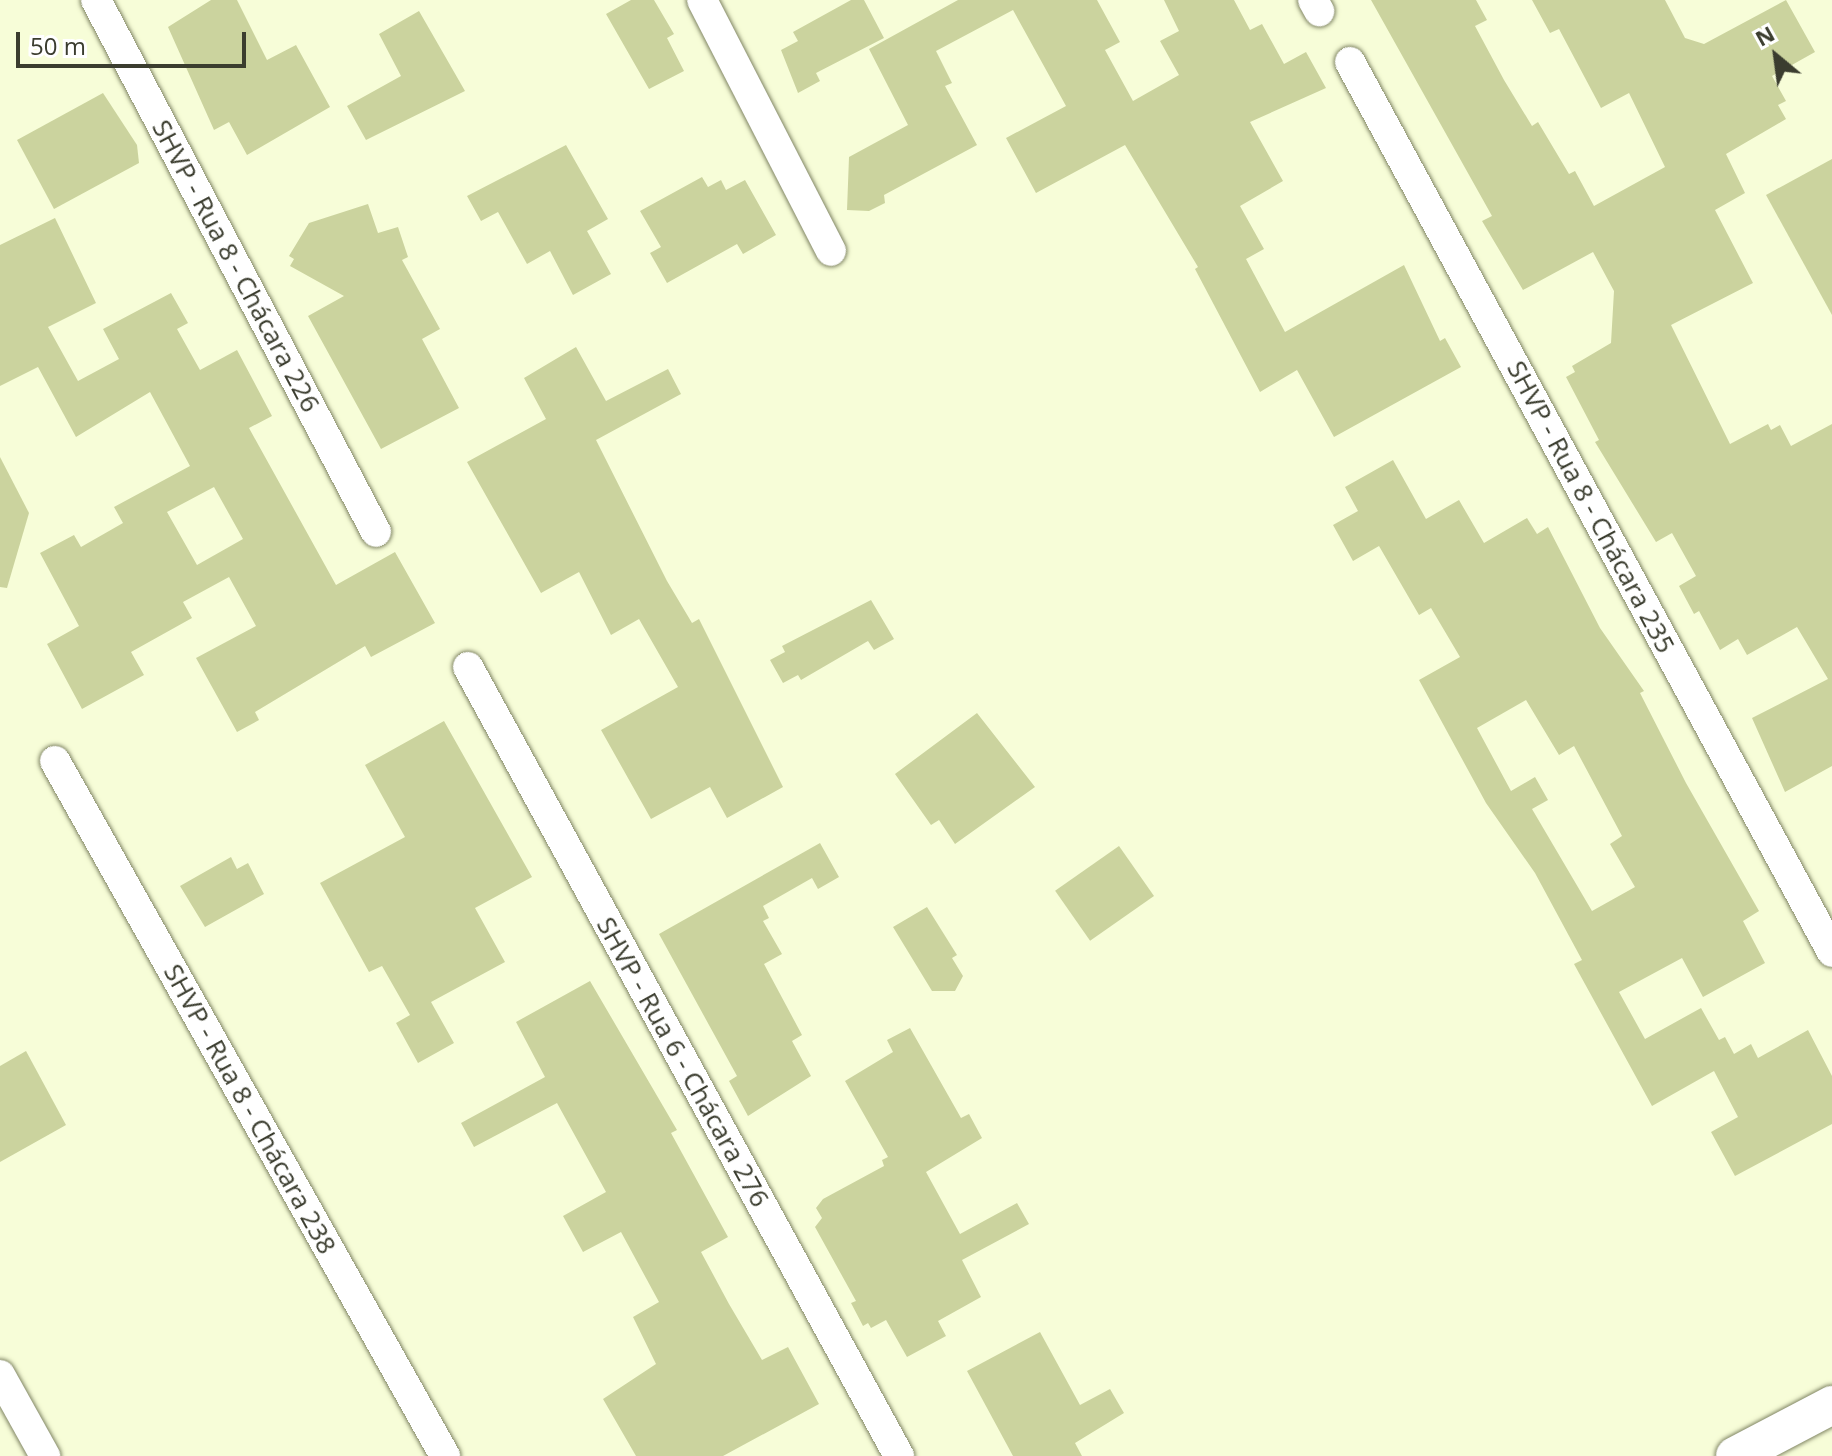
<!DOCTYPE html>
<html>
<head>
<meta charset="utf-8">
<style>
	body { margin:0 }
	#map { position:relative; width:1832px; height:1456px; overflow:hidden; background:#f7fdd8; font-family:"Open Sans",sans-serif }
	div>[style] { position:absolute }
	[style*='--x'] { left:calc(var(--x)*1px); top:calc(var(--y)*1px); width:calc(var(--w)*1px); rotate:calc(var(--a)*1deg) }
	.building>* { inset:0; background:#cbd39e; transform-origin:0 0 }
	.roads { filter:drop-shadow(0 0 2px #818665) drop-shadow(0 0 2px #818665) }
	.minor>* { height:30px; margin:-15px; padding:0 15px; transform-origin:15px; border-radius:15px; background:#fff }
	.tertiary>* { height:38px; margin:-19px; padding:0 19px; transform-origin:19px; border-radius:19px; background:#fff }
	span { translate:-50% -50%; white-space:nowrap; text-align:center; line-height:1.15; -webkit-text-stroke:6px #fff; paint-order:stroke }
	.street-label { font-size:26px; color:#3b3d2f }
	.north { position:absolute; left:1736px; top:16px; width:80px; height:80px; -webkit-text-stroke:6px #fff; paint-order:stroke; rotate:331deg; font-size:22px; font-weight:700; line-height:32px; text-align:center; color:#3b3d2f }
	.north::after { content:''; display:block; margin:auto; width:28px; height:36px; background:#3b3d2f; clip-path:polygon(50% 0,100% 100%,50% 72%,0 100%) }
	.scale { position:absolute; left:16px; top:32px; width:230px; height:36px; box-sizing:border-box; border:4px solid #3b3d2f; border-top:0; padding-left:10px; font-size:24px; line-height:28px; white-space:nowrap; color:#3b3d2f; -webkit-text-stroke:6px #fff; paint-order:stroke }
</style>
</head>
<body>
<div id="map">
	<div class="building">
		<div style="clip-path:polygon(211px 0,237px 0,267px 60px,296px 45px,330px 107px,247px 155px,229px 122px,214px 130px,168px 27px)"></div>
		<div style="clip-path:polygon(631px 0,654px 0,674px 34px,667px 38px,684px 71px,649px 89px,606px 14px)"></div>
		<div style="clip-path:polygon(851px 0,864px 0,884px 38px,816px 73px,820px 81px,798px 93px,781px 50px,798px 41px,793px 32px)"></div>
		<div style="clip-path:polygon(958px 0,1097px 0,1120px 42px,1105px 50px,1133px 101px,1179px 75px,1160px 41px,1179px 31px,1164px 0,1234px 0,1250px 30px,1262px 24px,1284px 64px,1306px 52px,1326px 88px,1250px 122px,1283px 181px,1240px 206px,1264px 249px,1246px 259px,1285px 332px,1404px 265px,1440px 341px,1445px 338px,1461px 367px,1334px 437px,1297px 370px,1260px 392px,1195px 269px,1198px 267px,1125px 145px,1036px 193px,1006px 138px,1066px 106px,1013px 10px,936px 51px,952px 83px,945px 86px,977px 145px,884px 195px,885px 203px,869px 211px,847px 210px,849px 157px,908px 125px,869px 49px)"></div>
		<div style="clip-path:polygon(1371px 0,1476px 0,1487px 20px,1475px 26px,1504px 80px,1532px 126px,1538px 122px,1569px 174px,1575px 171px,1594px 206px,1665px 167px,1629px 93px,1601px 108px,1559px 29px,1550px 33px,1532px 0,1665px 0,1685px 38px,1704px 44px,1786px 0,1815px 52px,1772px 76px,1786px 101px,1778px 105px,1786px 119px,1726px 154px,1745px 193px,1715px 210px,1753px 283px,1671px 325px,1730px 444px,1768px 424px,1771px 430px,1780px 425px,1791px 446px,1832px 424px,1832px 766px,1785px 792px,1752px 718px,1828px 679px,1797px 627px,1747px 655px,1738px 639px,1720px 650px,1699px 611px,1694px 614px,1679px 586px,1696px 576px,1672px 533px,1656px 542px,1595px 442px,1599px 440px,1566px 377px,1575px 372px,1572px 366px,1611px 343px,1614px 291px,1593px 252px,1523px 290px,1482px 221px,1492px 216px)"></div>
		<div style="clip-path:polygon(419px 11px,465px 91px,366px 140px,347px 106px,401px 76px,379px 34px)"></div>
		<div style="clip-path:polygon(103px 93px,137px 145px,139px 163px,54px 209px,17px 140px)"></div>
		<div style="clip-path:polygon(566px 145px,608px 219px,587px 231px,611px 274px,573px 295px,550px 251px,527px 264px,498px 212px,481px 221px,467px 196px)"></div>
		<div style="clip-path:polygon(1832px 159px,1832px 315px,1766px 195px)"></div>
		<div style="clip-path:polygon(702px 177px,708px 187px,721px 180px,726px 190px,745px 180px,776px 235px,743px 254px,737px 244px,667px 283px,650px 253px,661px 247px,640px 211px)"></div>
		<div style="clip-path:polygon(368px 204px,378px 233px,398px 227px,408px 257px,402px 260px,440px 329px,422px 339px,459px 408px,381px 449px,308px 316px,344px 296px,290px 266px,294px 259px,289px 256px,309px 223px)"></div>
		<div style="clip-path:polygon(evenodd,55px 218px,96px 303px,48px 327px,78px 381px,119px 359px,103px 329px,171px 293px,188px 323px,177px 329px,200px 370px,237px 350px,272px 416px,249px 428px,336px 585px,395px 552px,435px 623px,371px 657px,365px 646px,255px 712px,259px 720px,237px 732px,196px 658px,256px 626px,229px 577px,183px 602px,192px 618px,131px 652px,144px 675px,82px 709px,47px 644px,79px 626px,40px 553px,74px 535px,81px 547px,123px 523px,114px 507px,190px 466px,150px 392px,76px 437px,38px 367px,0 386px,0 245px,55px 218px,214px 487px,243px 539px,197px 565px,167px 512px,214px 487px)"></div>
		<div style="clip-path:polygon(576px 347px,606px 401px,668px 369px,681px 394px,596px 440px,667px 581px,692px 623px,699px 619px,783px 787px,727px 818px,710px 787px,651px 819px,601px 730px,678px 687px,639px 619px,611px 635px,579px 572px,541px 593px,467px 462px,546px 419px,524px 378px)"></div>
		<div style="clip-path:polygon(0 457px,29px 513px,7px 588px,0 587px)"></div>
		<div style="clip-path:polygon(evenodd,1393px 460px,1426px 519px,1459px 500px,1484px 543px,1527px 518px,1537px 534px,1548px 527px,1600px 628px,1644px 691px,1640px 693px,1686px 783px,1759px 911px,1743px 921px,1765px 963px,1703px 997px,1682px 958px,1619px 992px,1645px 1039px,1701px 1008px,1719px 1040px,1725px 1037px,1734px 1054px,1751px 1044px,1758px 1058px,1808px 1030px,1832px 1076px,1832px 1124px,1735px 1176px,1711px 1132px,1738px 1117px,1714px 1071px,1652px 1106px,1574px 964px,1582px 960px,1535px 873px,1486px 803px,1419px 680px,1460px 657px,1431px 608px,1419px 615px,1379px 546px,1353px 561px,1333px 525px,1358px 511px,1345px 487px,1393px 460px,1526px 700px,1559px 755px,1574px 746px,1622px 836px,1610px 844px,1635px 887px,1592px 911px,1532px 809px,1548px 800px,1535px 777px,1511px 791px,1477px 728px,1526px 700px)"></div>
		<div style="clip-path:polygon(871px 600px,894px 639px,874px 650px,868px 641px,801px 680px,798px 675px,783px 683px,770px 660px,785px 652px,782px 646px)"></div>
		<div style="clip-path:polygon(977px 713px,1035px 787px,955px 844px,939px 820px,931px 825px,895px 774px)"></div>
		<div style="clip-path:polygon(444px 721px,532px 877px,475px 908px,505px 962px,431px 1002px,454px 1043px,418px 1063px,396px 1023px,410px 1015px,382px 966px,369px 972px,320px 883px,405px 837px,365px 765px)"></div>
		<div style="clip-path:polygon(820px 843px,839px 877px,818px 889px,812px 878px,763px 906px,769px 918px,763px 921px,782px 954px,764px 964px,802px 1035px,792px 1041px,811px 1076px,748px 1116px,729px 1081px,737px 1076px,659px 934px)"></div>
		<div style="left:1119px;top:846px;width:61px;height:78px;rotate:55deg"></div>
		<div style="clip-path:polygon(231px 857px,237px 869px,248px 863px,264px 894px,205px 927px,180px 886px)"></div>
		<div style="clip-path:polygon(927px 907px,957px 955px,952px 958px,963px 976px,955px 991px,932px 991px,893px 927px)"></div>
		<div style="clip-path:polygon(590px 981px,677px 1130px,671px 1133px,728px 1237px,701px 1252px,729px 1304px,762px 1360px,788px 1347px,819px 1404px,723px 1456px,636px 1456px,603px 1399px,656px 1364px,633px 1317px,659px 1302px,621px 1232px,583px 1252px,563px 1216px,606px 1192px,557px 1103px,474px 1147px,461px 1123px,545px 1077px,516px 1022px)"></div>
		<div style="clip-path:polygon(910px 1028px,961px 1118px,969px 1114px,982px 1138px,926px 1172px,960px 1234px,1017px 1203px,1029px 1224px,962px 1260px,981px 1297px,938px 1321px,946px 1336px,907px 1357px,886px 1320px,871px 1328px,868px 1323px,863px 1326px,851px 1303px,856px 1301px,815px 1227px,822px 1218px,816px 1208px,823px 1199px,884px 1166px,882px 1160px,888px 1157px,845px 1081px,893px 1052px,887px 1040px)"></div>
		<div style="clip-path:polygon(26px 1051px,66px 1125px,0 1162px,0 1066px)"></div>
		<div style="clip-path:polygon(1040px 1332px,1080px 1405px,1110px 1389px,1124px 1413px,1075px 1443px,1082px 1456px,1013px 1456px,967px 1371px)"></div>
	</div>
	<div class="roads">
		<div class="minor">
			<div style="--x:96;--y:0;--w:601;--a:62.24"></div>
			<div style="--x:702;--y:0;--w:282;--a:62.8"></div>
			<div style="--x:1313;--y:0;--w:13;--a:61"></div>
			<div style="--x:1350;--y:62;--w:1012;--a:61.56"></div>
			<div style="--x:468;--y:667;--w:899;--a:61.35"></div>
			<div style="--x:55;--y:761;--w:797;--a:60.7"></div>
			<div style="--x:0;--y:1375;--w:93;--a:60.9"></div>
		</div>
		<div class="tertiary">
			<div style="--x:1735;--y:1456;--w:110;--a:-27.7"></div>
		</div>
	</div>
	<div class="street-label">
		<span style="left:236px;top:266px;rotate:62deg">SHVP - Rua 8 - Chácara 226</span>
		<span style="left:1591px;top:507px;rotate:62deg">SHVP - Rua 8 - Chácara 235</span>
		<span style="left:683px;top:1062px;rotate:61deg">SHVP - Rua 6 - Chácara 276</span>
		<span style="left:250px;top:1109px;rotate:61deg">SHVP - Rua 8 - Chácara 238</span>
	</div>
	<div class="north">N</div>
	<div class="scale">50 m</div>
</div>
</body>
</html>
